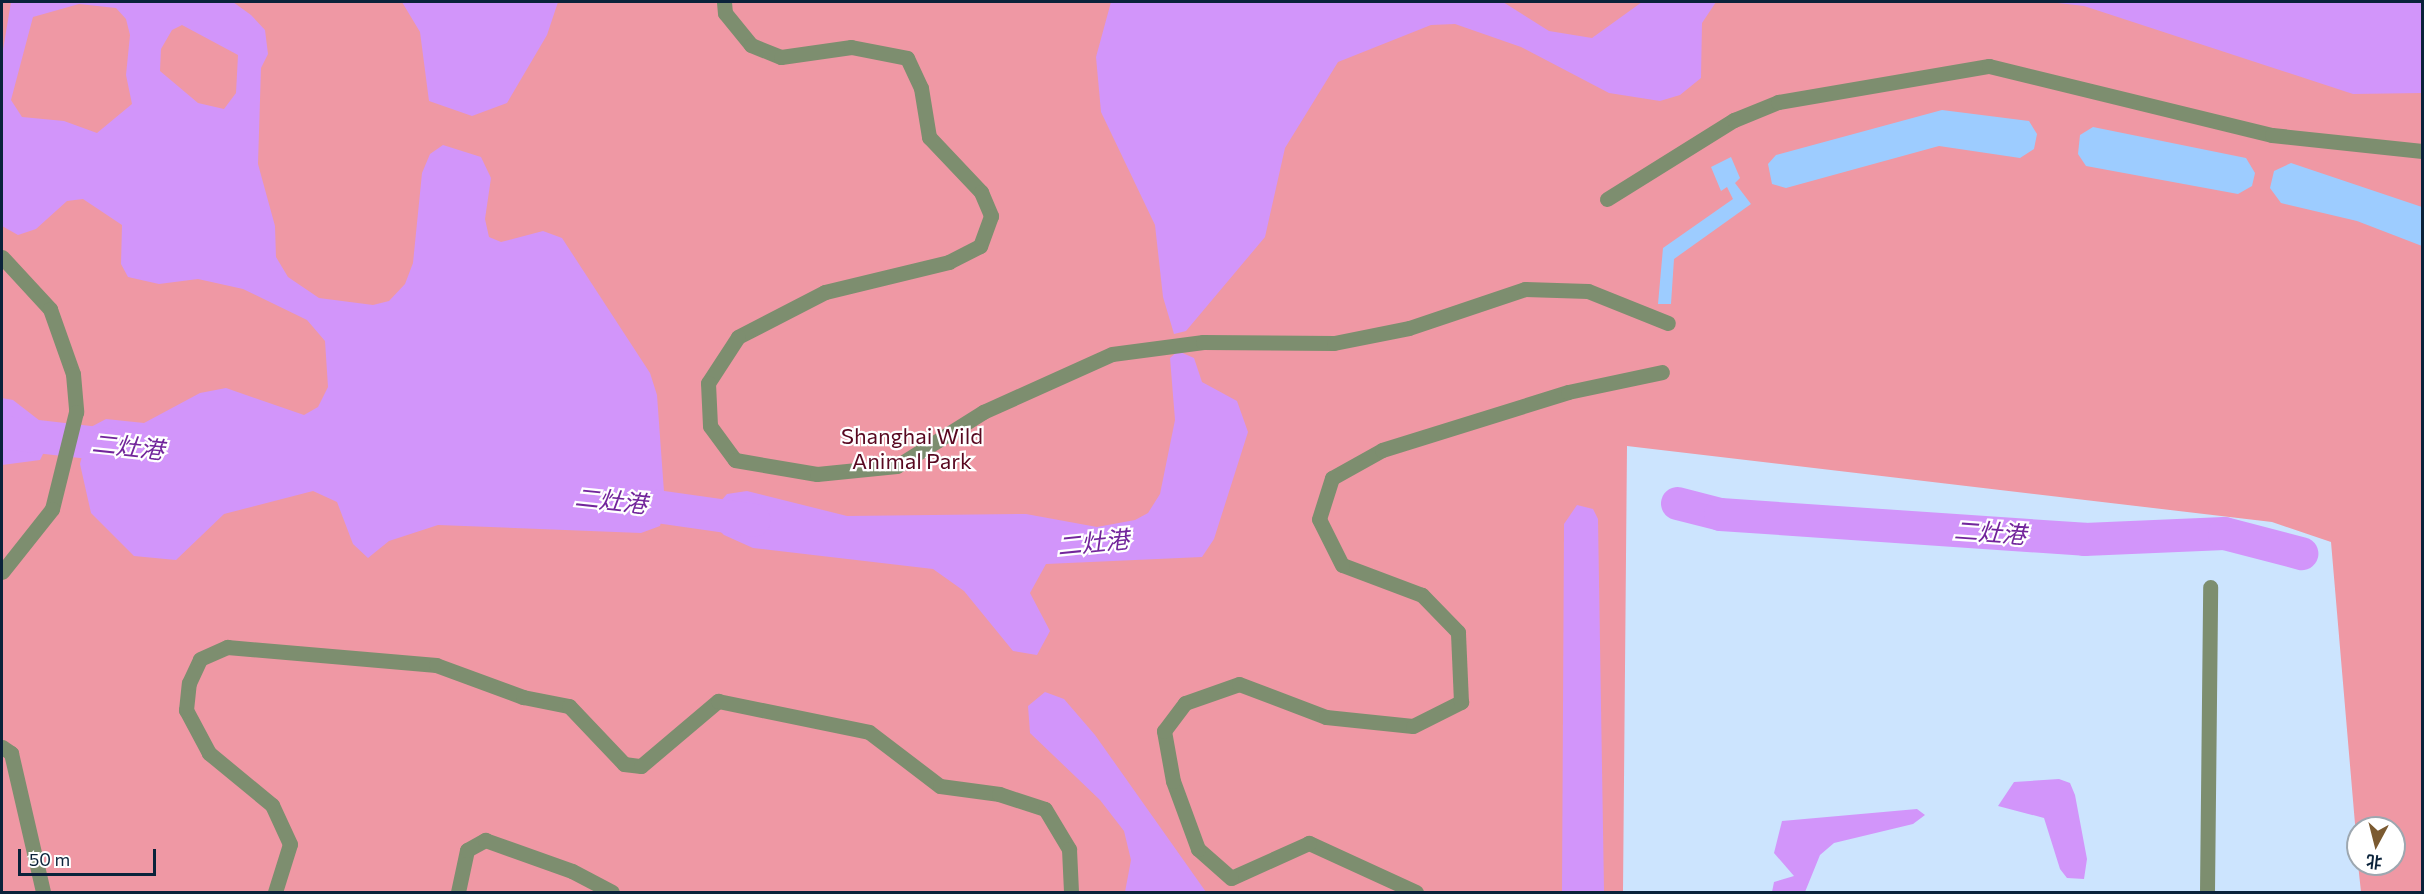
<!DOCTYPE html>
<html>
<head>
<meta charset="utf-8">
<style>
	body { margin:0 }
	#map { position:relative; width:2424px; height:894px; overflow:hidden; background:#cce4fe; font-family:Commissioner,"Noto Sans SC",sans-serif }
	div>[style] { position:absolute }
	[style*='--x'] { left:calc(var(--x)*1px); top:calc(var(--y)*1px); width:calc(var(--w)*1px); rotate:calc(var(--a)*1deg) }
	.green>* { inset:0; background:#ef98a4 }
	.water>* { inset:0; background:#d295fa }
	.river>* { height:33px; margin:-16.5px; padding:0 16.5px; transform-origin:16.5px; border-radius:16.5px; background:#d295fa }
	.building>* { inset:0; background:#9dccff }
	.minor>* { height:15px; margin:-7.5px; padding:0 7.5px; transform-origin:7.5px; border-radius:7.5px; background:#7d8e6f }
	span { translate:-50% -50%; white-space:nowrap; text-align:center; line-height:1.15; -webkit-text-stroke:4.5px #fff; paint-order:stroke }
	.park-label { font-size:22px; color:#580820 }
	.water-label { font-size:24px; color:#72259b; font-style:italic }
	.frame { position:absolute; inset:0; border:3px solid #0a223a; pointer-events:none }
	.north { position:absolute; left:2346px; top:816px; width:60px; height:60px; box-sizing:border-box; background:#fff; border:2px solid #9da7b0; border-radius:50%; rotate:187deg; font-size:16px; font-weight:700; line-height:24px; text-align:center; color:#0a223a }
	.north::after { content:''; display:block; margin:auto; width:21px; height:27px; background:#7b5a31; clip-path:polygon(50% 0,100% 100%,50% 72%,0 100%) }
	.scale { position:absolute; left:18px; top:849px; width:138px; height:27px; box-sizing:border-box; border:3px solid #0a223a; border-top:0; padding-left:8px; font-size:18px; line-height:21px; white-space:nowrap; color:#0a223a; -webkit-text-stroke:4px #fff; paint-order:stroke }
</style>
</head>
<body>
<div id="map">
	<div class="green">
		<div style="clip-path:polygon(2px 2px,2422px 2px,2422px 892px,2361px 892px,2358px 864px,2394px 864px,2394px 828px,2358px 828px,2358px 859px,2331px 542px,2272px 522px,1627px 446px,1623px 892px,2px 892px)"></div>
	</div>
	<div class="water">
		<div style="clip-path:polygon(evenodd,11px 2px,233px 2px,251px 15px,265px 30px,268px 54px,261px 68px,258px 164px,275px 226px,276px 257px,288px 277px,319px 298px,373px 305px,389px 301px,405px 284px,413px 263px,422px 173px,430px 154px,443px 145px,481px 157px,491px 178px,485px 219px,489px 237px,501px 242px,543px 231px,562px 238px,650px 373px,657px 395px,665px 506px,660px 526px,641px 533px,438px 525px,389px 541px,368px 558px,353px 544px,337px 502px,313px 491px,224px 514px,176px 560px,134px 556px,91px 513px,80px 464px,89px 428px,106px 419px,144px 423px,200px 393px,226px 388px,304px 415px,318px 407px,328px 387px,325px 341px,307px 320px,243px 289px,198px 279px,159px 284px,128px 277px,121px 264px,122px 225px,83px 199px,67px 201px,36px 229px,18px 235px,2px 226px,2px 56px,11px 2px,79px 4px,116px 8px,126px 19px,130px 35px,126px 75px,132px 104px,97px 133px,64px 121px,22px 117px,11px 100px,33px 17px,79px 4px,11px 2px,182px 25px,238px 55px,236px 93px,224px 109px,198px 103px,160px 71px,161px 49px,172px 30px,182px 25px)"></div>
		<div style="clip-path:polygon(402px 2px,558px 2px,547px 35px,507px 103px,472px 116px,429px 101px,420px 32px)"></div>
		<div style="clip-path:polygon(1111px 2px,1503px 2px,1549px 31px,1592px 38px,1642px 2px,1716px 2px,1702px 23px,1701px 78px,1680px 95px,1660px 101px,1609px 93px,1521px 47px,1455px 24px,1431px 25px,1338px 62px,1285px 148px,1265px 237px,1186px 331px,1174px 334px,1163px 297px,1155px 225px,1101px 112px,1096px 57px)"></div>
		<div style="clip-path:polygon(2049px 2px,2422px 2px,2422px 93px,2353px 94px,2084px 6px)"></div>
		<div style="clip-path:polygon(1178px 351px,1194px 358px,1202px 382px,1237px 401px,1248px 432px,1214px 539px,1202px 557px,1046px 564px,1030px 593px,1050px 631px,1037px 655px,1013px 651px,964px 591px,933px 569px,753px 548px,724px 535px,706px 518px,727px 494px,747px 491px,847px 516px,1026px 514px,1097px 527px,1135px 520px,1148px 513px,1160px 494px,1175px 420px,1170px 358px)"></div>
		<div style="clip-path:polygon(2px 398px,13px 400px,44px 424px,50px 440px,40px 460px,2px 465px)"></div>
		<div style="clip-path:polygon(1577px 505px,1593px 509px,1598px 519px,1604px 892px,1562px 892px,1564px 524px)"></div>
		<div style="clip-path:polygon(1045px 692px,1064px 699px,1095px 735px,1206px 892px,1125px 892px,1131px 860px,1124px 831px,1100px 800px,1030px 733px,1028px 706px)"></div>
		<div style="clip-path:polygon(2059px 779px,2070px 783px,2075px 795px,2087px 859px,2084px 879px,2067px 878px,2060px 869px,2044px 818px,1998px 806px,2014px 782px)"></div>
		<div style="clip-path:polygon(1917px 809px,1925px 815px,1913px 824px,1834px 843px,1820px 855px,1805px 892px,1772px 892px,1774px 882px,1794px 876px,1774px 853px,1782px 821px)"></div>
	</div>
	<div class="river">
		<div style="--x:2;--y:432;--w:124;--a:6.5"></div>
		<div style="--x:621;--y:501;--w:134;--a:8.1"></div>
		<div style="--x:1677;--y:503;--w:44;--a:14.3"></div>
		<div style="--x:1720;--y:514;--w:365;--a:3.9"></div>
		<div style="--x:2084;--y:539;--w:140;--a:-2.5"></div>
		<div style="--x:2224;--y:533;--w:80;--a:14.6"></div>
	</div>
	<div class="building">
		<div style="clip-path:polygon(1942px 110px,2029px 121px,2037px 134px,2034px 149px,2020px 158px,1939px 146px,1786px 188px,1772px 184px,1768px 164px,1776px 155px)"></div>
		<div style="clip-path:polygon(2093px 127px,2246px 158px,2255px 173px,2252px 186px,2238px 194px,2086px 166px,2078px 154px,2080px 135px)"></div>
		<div style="clip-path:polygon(1731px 157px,1740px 178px,1735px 183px,1751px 204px,1674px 259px,1671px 304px,1658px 304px,1663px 248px,1733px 199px,1727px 187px,1721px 191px,1711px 167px)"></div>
		<div style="clip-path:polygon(2291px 163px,2422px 207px,2422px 246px,2357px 221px,2281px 203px,2270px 188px,2274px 171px)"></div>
	</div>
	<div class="minor">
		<div style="--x:724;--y:2;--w:11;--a:85"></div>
		<div style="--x:725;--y:13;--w:41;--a:50.9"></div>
		<div style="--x:751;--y:45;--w:32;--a:22"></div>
		<div style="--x:781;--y:57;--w:71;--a:-8.1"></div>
		<div style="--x:851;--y:47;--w:57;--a:11.1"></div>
		<div style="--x:907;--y:58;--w:33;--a:65"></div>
		<div style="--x:921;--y:88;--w:50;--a:80.7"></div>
		<div style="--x:929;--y:137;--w:76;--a:46.6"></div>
		<div style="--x:981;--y:192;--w:26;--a:67"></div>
		<div style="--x:991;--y:216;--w:32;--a:110"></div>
		<div style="--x:980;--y:246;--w:35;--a:153"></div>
		<div style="--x:949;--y:262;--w:128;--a:166.4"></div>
		<div style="--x:825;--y:292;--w:98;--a:152.7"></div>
		<div style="--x:738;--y:337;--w:55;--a:123.1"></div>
		<div style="--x:708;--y:383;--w:43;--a:87.3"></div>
		<div style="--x:710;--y:426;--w:42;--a:53.7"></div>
		<div style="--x:735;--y:460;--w:83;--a:9.7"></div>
		<div style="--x:817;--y:474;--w:80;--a:-5.7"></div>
		<div style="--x:897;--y:466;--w:102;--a:-32.1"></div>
		<div style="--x:983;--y:412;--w:141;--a:-24.2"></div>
		<div style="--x:1112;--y:354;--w:92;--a:-7.5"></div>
		<div style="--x:1203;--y:342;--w:131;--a:0.4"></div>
		<div style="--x:1334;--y:343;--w:76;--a:-11.3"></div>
		<div style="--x:1409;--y:328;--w:122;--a:-18.6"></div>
		<div style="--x:1525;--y:289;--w:63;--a:1.8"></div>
		<div style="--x:1588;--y:291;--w:86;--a:21.8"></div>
		<div style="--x:1607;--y:199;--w:150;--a:-31.9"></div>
		<div style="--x:1734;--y:120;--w:48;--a:-22.2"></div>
		<div style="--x:1778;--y:102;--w:214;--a:-9.7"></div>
		<div style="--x:1989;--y:66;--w:291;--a:13.7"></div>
		<div style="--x:2272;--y:135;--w:151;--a:6.1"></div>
		<div style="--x:2;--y:257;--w:71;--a:47.3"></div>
		<div style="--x:50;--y:309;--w:69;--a:70.5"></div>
		<div style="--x:73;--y:374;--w:38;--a:85"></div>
		<div style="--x:76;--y:412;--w:100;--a:103.9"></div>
		<div style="--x:52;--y:509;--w:80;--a:128.4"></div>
		<div style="--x:2;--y:747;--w:11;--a:34"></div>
		<div style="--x:11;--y:753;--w:143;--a:77"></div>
		<div style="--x:275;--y:892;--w:50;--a:-72.6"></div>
		<div style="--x:290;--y:844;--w:43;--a:-114.8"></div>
		<div style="--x:272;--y:805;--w:82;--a:-140.5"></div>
		<div style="--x:209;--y:753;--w:49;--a:-118.1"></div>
		<div style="--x:186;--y:710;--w:27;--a:-84"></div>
		<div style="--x:189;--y:683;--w:26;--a:-65"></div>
		<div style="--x:200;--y:659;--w:30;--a:-24"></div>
		<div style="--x:227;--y:647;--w:210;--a:4.9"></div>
		<div style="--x:436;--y:665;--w:93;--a:20.2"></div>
		<div style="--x:523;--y:697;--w:47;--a:11.1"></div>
		<div style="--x:569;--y:706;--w:80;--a:46.5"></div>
		<div style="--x:624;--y:764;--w:17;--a:7"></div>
		<div style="--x:641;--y:766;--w:101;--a:-40.2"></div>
		<div style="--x:718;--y:701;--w:154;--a:11.6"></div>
		<div style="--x:869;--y:732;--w:89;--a:37.3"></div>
		<div style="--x:940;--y:786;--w:60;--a:7.7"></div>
		<div style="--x:999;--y:794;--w:48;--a:18.1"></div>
		<div style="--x:1045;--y:809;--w:47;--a:59"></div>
		<div style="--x:1069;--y:849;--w:43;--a:87.3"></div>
		<div style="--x:458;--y:892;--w:43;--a:-77.9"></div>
		<div style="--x:467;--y:850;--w:21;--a:-29"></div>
		<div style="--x:485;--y:840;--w:92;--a:19.6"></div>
		<div style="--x:572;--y:871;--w:45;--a:27.7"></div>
		<div style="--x:1416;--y:892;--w:118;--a:-155.4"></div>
		<div style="--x:1309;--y:843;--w:85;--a:155.8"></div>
		<div style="--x:1231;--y:878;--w:44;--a:-138.7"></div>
		<div style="--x:1198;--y:849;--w:72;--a:-110.2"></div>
		<div style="--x:1173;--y:781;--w:51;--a:-100.2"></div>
		<div style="--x:1164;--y:731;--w:35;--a:-53"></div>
		<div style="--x:1185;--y:703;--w:57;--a:-19.4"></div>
		<div style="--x:1239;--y:684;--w:93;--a:20.8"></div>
		<div style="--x:1326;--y:717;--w:87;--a:5.9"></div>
		<div style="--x:1413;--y:726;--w:54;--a:-26.6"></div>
		<div style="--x:1461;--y:702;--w:70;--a:-92.5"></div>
		<div style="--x:1458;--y:632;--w:52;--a:-134.2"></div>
		<div style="--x:1422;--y:595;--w:85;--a:-159.4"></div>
		<div style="--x:1342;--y:565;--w:51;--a:-116.6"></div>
		<div style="--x:1319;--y:519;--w:43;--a:-72.4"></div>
		<div style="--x:1332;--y:478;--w:57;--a:-29.2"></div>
		<div style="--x:1382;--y:450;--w:195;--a:-17.3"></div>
		<div style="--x:1568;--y:392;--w:96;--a:-12"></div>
		<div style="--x:2207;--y:892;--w:305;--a:-89.4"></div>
	</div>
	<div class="park-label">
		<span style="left:912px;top:448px">Shanghai Wild<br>Animal Park</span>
	</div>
	<div class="water-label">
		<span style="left:128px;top:446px;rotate:6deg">二灶港</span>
		<span style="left:611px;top:500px;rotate:6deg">二灶港</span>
		<span style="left:1990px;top:532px;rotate:4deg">二灶港</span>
		<span style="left:1093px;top:542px;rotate:-6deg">二灶港</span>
	</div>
	<div class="frame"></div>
	<div class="north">北</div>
	<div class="scale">50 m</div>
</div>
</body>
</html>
